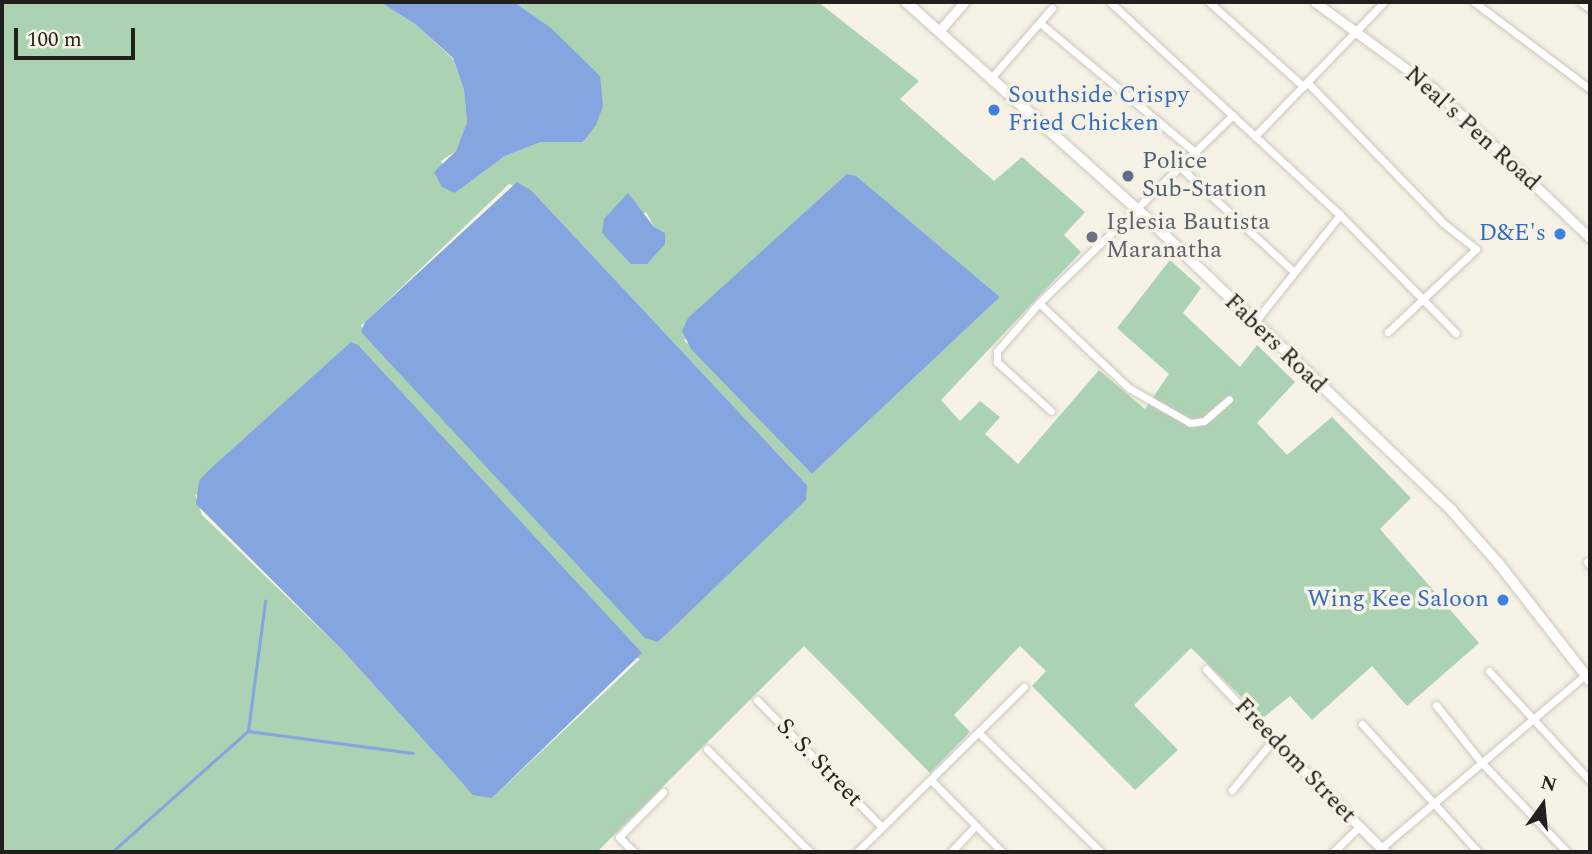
<!DOCTYPE html>
<html>
<head>
<meta charset="utf-8">
<style>
	body { margin:0 }
	#map { position:relative; width:1592px; height:854px; overflow:hidden; background:#f6f2e6; font-family:Spectral,serif }
	div>[style] { position:absolute }
	[style*='--x'] { left:calc(var(--x)*1px); top:calc(var(--y)*1px); width:calc(var(--w)*1px); rotate:calc(var(--a)*1deg) }
	.green>* { inset:0; background:#aad2b3 }
	.water>* { inset:0; background:#84a5e0 }
	.stream>* { height:2.5px; margin:-1.25px; padding:0 1.25px; transform-origin:1.25px; border-radius:1.25px; background:#84a5e0 }
	.roads { filter:drop-shadow(0 0 2px #cbc8bd) drop-shadow(0 0 2px #cbc8bd) }
	.minor>* { height:7px; margin:-3.5px; padding:0 3.5px; transform-origin:3.5px; border-radius:3.5px; background:#fff }
	.tertiary>* { height:9px; margin:-4.5px; padding:0 4.5px; transform-origin:4.5px; border-radius:4.5px; background:#fff }
	.secondary>* { height:10px; margin:-5px; padding:0 5px; transform-origin:5px; border-radius:5px; background:#fff }
	.dots>* { width:19px; height:19px; translate:-50% -50%; box-sizing:border-box; border:4px solid #f6f2e6; border-radius:50% }
	span { translate:-50% -50%; white-space:nowrap; text-align:center; line-height:1.15; -webkit-text-stroke:7px #f6f2e6; paint-order:stroke }
	.shop-label { font-size:24px; color:#366cbe }
	.left { translate:0 -50%; text-align:left }
	.right { translate:-100% -50%; text-align:right }
	.street-label { font-size:24px; color:#22201c }
	.service-label { font-size:24px; color:#4e5e75 }
	.worship-label { font-size:24px; color:#5b616d }
	.frame { position:absolute; inset:0; border:4px solid #22201c; pointer-events:none }
	.north { position:absolute; left:1508px; top:770px; width:70px; height:70px; -webkit-text-stroke:5px #f6f2e6; paint-order:stroke; rotate:15deg; font-size:19px; font-weight:700; line-height:28px; text-align:center; color:#22201c }
	.north::after { content:''; display:block; margin:auto; width:24px; height:32px; background:#22201c; clip-path:polygon(50% 0,100% 100%,50% 72%,0 100%) }
	.scale { position:absolute; left:14px; top:28px; width:121px; height:32px; box-sizing:border-box; border:4px solid #22201c; border-top:0; padding-left:9px; font-size:21px; line-height:24px; white-space:nowrap; color:#22201c; -webkit-text-stroke:5px #f6f2e6; paint-order:stroke }
</style>
</head>
<body>
<div id="map">
	<div class="green">
		<div style="clip-path:polygon(evenodd,2px 2px,380px 2px,415px 24px,453px 59px,464px 90px,467px 122px,456px 151px,441px 161px,455px 193px,505px 156px,541px 142px,584px 142px,550px 27px,514px 2px,818px 2px,919px 81px,900px 99px,994px 181px,1022px 157px,1085px 212px,1064px 235px,1081px 252px,941px 400px,960px 421px,980px 401px,1000px 417px,985px 434px,1018px 464px,1099px 370px,1145px 409px,1169px 374px,1117px 328px,1170px 260px,1201px 288px,1183px 313px,1240px 367px,1257px 345px,1295px 382px,1257px 423px,1287px 455px,1332px 417px,1411px 498px,1380px 529px,1479px 643px,1407px 706px,1372px 666px,1312px 720px,1290px 696px,1263px 718px,1191px 648px,1134px 705px,1178px 750px,1135px 790px,1032px 686px,1046px 671px,1020px 646px,954px 715px,970px 732px,930px 773px,804px 646px,597px 852px,2px 852px,2px 2px,855px 176px,1000px 297px,812px 474px,684px 340px,855px 176px,2px 2px,509px 184px,532px 191px,807px 485px,658px 642px,361px 326px,509px 184px,2px 2px,646px 212px,654px 227px,614px 245px,602px 233px,646px 212px,2px 2px,195px 494px,640px 659px,492px 798px,464px 785px,345px 653px,202px 515px,195px 494px)"></div>
	</div>
	<div class="water">
		<div style="clip-path:polygon(380px 2px,514px 2px,550px 27px,600px 76px,603px 106px,596px 125px,583px 142px,541px 142px,505px 156px,455px 193px,442px 187px,434px 172px,456px 151px,467px 122px,464px 90px,453px 58px,415px 24px)"></div>
		<div style="clip-path:polygon(847px 174px,856px 176px,1000px 297px,812px 474px,691px 349px,682px 331px,688px 318px)"></div>
		<div style="clip-path:polygon(517px 182px,532px 191px,807px 485px,806px 500px,658px 642px,645px 638px,361px 332px,365px 322px)"></div>
		<div style="clip-path:polygon(628px 193px,654px 227px,665px 233px,665px 244px,647px 264px,631px 264px,602px 233px,604px 219px)"></div>
		<div style="clip-path:polygon(351px 342px,358px 345px,642px 653px,492px 798px,473px 795px,345px 653px,196px 504px,199px 481px,208px 471px)"></div>
	</div>
	<div class="stream">
		<div style="--x:248;--y:731;--w:166;--a:7.6"></div>
		<div style="--x:77;--y:852;--w:2;--a:0"></div>
		<div style="--x:112;--y:852;--w:182;--a:-41.7"></div>
		<div style="--x:248;--y:731;--w:131;--a:-82.5"></div>
	</div>
	<div class="roads">
		<div class="minor">
			<div style="--x:1110;--y:2;--w:313;--a:42.8"></div>
			<div style="--x:1340;--y:215;--w:165;--a:45.5"></div>
			<div style="--x:1209;--y:2;--w:127;--a:41.8"></div>
			<div style="--x:1474;--y:2;--w:145;--a:36.9"></div>
			<div style="--x:1581;--y:2;--w:11;--a:38"></div>
			<div style="--x:1040;--y:23;--w:203;--a:39.8"></div>
			<div style="--x:991;--y:78;--w:93;--a:-48.9"></div>
			<div style="--x:1308;--y:83;--w:194;--a:46"></div>
			<div style="--x:1443;--y:223;--w:42;--a:38.2"></div>
			<div style="--x:1476;--y:249;--w:121;--a:136.7"></div>
			<div style="--x:1255;--y:136;--w:186;--a:-46.1"></div>
			<div style="--x:1181;--y:168;--w:154;--a:42.6"></div>
			<div style="--x:1039;--y:303;--w:124;--a:43.4"></div>
			<div style="--x:1129;--y:388;--w:70;--a:29.8"></div>
			<div style="--x:1190;--y:423;--w:14;--a:-8"></div>
			<div style="--x:1204;--y:421;--w:33;--a:-41"></div>
			<div style="--x:1254;--y:323;--w:138;--a:-51.5"></div>
			<div style="--x:1051;--y:411;--w:73;--a:-137.8"></div>
			<div style="--x:997;--y:362;--w:11;--a:-90"></div>
			<div style="--x:997;--y:351;--w:64;--a:-48.8"></div>
			<div style="--x:1039;--y:303;--w:270;--a:-44.1"></div>
			<div style="--x:1587;--y:562;--w:5;--a:53"></div>
			<div style="--x:1206;--y:669;--w:98;--a:46.7"></div>
			<div style="--x:1273;--y:740;--w:65;--a:129.4"></div>
			<div style="--x:1489;--y:671;--w:149;--a:47.4"></div>
			<div style="--x:757;--y:700;--w:177;--a:45.5"></div>
			<div style="--x:1436;--y:705;--w:73;--a:51.7"></div>
			<div style="--x:1481;--y:762;--w:124;--a:46.3"></div>
			<div style="--x:1362;--y:724;--w:173;--a:47.8"></div>
			<div style="--x:979;--y:733;--w:170;--a:44.3"></div>
			<div style="--x:707;--y:749;--w:146;--a:45"></div>
			<div style="--x:931;--y:780;--w:101;--a:45.4"></div>
			<div style="--x:1381;--y:848;--w:267;--a:-40.3"></div>
			<div style="--x:634;--y:852;--w:21;--a:-135"></div>
			<div style="--x:619;--y:837;--w:63;--a:-45.6"></div>
			<div style="--x:857;--y:852;--w:235;--a:-44.7"></div>
			<div style="--x:951;--y:852;--w:35;--a:-47"></div>
			<div style="--x:1333;--y:852;--w:37;--a:-44"></div>
		</div>
		<div class="tertiary">
			<div style="--x:1315;--y:2;--w:147;--a:36.2"></div>
			<div style="--x:1434;--y:89;--w:216;--a:43.7"></div>
			<div style="--x:940;--y:30;--w:37;--a:-49"></div>
			<div style="--x:1273;--y:740;--w:158;--a:45"></div>
		</div>
		<div class="secondary">
			<div style="--x:906;--y:2;--w:328;--a:41.9"></div>
			<div style="--x:1150;--y:221;--w:419;--a:43.8"></div>
			<div style="--x:1452;--y:511;--w:71;--a:48.4"></div>
			<div style="--x:1499;--y:564;--w:148;--a:52.1"></div>
		</div>
	</div>
	<div class="dots">
		<div style="left:994px;top:110px;background:#3f7fe0"></div>
		<div style="left:1128px;top:176px;background:#5c6f8a"></div>
		<div style="left:1560px;top:234px;background:#3f7fe0"></div>
		<div style="left:1092px;top:237px;background:#6b7280"></div>
		<div style="left:1503px;top:600px;background:#3f7fe0"></div>
	</div>
	<div class="shop-label">
		<span class="left" style="left:1008px;top:110px">Southside Crispy<br>Fried Chicken</span>
		<span class="right" style="left:1546px;top:234px">D&amp;E's</span>
		<span class="right" style="left:1489px;top:600px">Wing Kee Saloon</span>
	</div>
	<div class="street-label">
		<span style="left:1472px;top:129px;rotate:42deg">Neal's Pen Road</span>
		<span style="left:1275px;top:344px;rotate:44deg">Fabers Road</span>
		<span style="left:1295px;top:761px;rotate:46deg">Freedom Street</span>
		<span style="left:819px;top:763px;rotate:46deg">S. S. Street</span>
	</div>
	<div class="service-label">
		<span class="left" style="left:1142px;top:176px">Police<br>Sub-Station</span>
	</div>
	<div class="worship-label">
		<span class="left" style="left:1106px;top:237px">Iglesia Bautista<br>Maranatha</span>
	</div>
	<div class="frame"></div>
	<div class="north">N</div>
	<div class="scale">100 m</div>
</div>
</body>
</html>
